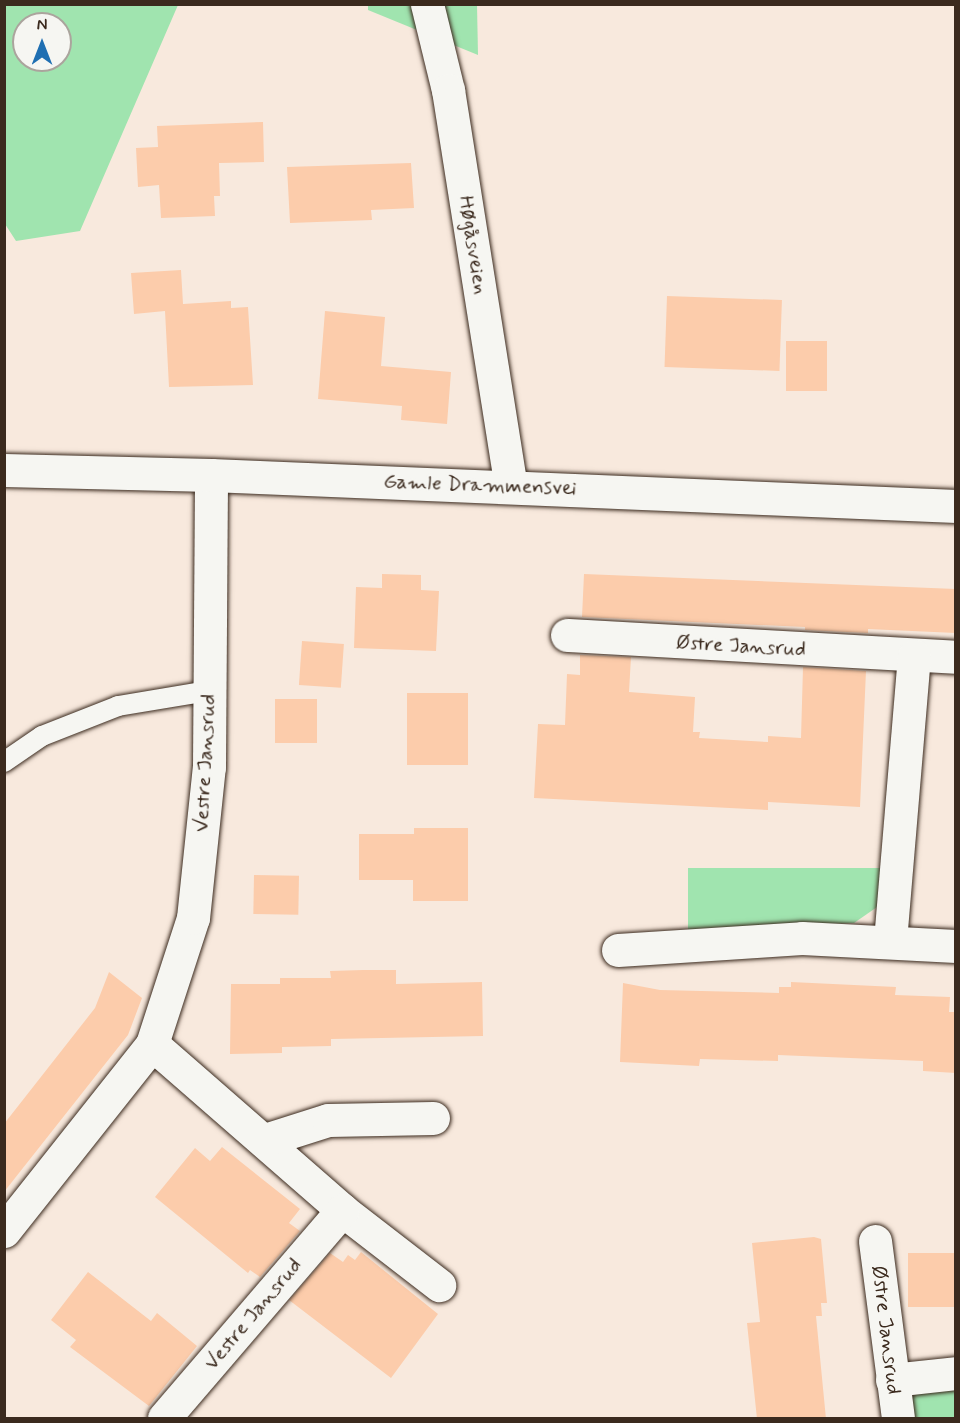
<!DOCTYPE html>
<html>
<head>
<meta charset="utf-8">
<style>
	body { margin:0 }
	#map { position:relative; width:960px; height:1423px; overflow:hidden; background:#f8e9dd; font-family:Mynerve,sans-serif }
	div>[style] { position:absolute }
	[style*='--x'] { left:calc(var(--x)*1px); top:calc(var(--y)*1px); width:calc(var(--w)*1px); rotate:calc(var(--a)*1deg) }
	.green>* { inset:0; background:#a0e4af }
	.building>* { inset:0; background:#fcccab; transform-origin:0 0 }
	.roads { filter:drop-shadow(0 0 2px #3b2a1e) drop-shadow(0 0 2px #3b2a1e) }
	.service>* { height:20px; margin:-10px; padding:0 10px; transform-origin:10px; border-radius:10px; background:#f6f6f2 }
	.minor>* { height:33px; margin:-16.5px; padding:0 16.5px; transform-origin:16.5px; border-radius:16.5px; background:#f6f6f2 }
	.secondary>* { height:33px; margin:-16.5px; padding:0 16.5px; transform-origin:16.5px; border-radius:16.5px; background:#f6f6f2 }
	span { translate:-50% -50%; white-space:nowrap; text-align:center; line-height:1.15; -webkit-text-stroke:4.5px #f6f6f2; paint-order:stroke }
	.street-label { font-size:21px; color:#3b2a1e }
	.frame { position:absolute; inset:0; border:6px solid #3b2a1e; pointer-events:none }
	.north { position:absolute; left:12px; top:12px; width:60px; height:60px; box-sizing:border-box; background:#f6f6f2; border:2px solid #aba49d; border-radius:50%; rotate:0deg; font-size:16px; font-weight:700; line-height:24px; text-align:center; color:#3b2a1e }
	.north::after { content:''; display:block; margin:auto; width:21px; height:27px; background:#1f6fb2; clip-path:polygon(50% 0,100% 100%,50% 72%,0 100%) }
</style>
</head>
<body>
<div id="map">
	<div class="green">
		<div style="clip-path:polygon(368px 4px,477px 5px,478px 55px,368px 10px)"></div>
		<div style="clip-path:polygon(evenodd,4px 5px,178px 5px,80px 231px,16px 241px,5px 224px,4px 5px,24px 24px,60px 24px,60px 60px,24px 60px,24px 24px)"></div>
		<div style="clip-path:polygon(688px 868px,884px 868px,880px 905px,854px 923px,688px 930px)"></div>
		<div style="clip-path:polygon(955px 1383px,955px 1418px,909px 1418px,906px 1388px)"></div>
	</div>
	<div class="building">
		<div style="clip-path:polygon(263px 122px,264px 162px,219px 163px,220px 196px,214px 196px,215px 216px,161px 218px,159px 185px,138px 187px,136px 148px,158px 147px,157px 126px)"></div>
		<div style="clip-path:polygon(411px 163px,414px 208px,371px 210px,372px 220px,290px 223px,287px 167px)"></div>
		<div style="clip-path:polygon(181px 270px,183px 304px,231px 301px,231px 308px,248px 307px,253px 385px,169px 387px,165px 311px,134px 314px,131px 273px)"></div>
		<div style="left:667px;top:296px;width:115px;height:71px;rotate:2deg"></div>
		<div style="clip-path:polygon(325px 311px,385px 317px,381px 366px,451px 372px,447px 424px,401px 420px,402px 406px,318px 399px)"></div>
		<div style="left:786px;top:341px;width:41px;height:50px"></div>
		<div style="clip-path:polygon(382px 574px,421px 575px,421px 590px,439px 591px,436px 651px,354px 648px,356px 587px,382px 588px)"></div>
		<div style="clip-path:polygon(584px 574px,956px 589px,956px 633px,868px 629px,868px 633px,805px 630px,805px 627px,582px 617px)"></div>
		<div style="left:302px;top:641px;width:42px;height:44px;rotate:4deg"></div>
		<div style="clip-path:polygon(580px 655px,631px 657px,629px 692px,695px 697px,693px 732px,700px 732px,699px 738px,768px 742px,768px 736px,801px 738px,803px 667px,866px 671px,860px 807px,768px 802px,768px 810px,534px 798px,538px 724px,565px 725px,567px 674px,580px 675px)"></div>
		<div style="left:468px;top:693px;width:72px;height:61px;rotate:90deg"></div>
		<div style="left:275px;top:699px;width:42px;height:44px"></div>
		<div style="clip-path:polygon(414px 828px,468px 828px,468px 901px,413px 901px,413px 880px,359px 880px,359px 834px,414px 834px)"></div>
		<div style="left:254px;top:875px;width:45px;height:39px;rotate:1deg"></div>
		<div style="clip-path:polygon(363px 970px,396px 970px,396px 984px,482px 982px,483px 1036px,331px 1039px,331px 1046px,282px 1047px,282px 1053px,230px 1054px,231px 984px,280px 984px,280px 978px,331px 978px,330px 971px)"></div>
		<div style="clip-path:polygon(109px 972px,142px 998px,128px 1035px,4px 1192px,4px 1124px,95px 1008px)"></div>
		<div style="clip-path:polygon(791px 982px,896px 987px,895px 995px,950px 997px,949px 1012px,956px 1012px,956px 1073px,923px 1071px,923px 1061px,778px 1055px,778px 1061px,700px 1059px,699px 1066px,620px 1062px,623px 983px,660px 990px,779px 993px,779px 987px,791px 987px)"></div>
		<div style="clip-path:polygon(222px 1147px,300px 1209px,289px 1223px,300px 1231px,260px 1277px,250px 1270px,248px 1273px,155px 1197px,195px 1148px,210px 1161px)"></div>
		<div style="clip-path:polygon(814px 1237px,821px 1239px,827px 1303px,821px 1303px,822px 1316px,816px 1316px,826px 1419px,757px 1419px,747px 1323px,760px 1322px,752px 1243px)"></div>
		<div style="clip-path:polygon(361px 1252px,438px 1314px,391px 1378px,289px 1300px,330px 1253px,343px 1262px,348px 1255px,355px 1260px)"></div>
		<div style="left:956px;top:1253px;width:54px;height:48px;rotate:90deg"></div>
		<div style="clip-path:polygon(88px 1272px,151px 1321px,157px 1313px,197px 1346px,149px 1406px,70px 1347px,76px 1340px,51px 1320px)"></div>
	</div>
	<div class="roads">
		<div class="service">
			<div style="--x:4;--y:762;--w:46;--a:-34.4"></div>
			<div style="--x:42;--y:736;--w:82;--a:-21.5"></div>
			<div style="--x:118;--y:706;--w:92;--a:-9.4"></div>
		</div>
		<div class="minor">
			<div style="--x:427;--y:4;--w:89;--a:76.3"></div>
			<div style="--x:448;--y:90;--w:401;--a:81"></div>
			<div style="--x:567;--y:635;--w:390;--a:3.2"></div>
			<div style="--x:890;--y:941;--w:286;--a:-85.2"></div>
			<div style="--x:618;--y:950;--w:184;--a:-3.7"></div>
			<div style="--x:802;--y:938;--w:154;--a:3"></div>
			<div style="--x:152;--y:1044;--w:252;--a:41.1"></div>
			<div style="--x:342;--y:1210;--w:123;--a:37.7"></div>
			<div style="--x:265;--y:1140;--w:66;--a:-17.6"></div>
			<div style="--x:328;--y:1120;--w:105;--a:-1.1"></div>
			<div style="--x:4;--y:1231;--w:238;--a:-51.6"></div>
			<div style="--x:152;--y:1044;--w:133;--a:-72"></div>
			<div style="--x:193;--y:918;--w:152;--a:-84"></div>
			<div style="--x:209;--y:767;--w:292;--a:-89.6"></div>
			<div style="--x:875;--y:1241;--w:178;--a:82.6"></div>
			<div style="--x:892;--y:1380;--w:64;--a:-6.2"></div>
			<div style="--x:164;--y:1418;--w:274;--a:-49.4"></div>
		</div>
		<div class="secondary">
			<div style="--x:4;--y:470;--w:207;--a:1.4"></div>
			<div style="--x:211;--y:475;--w:746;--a:2.38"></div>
		</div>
	</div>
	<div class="street-label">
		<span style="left:473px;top:245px;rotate:81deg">Høgåsveien</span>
		<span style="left:480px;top:485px;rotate:2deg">Gamle Drammensvei</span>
		<span style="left:741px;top:646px;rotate:3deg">Østre Jansrud</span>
		<span style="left:205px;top:763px;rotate:-87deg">Vestre Jansrud</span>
		<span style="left:253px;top:1314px;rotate:-50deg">Vestre Jansrud</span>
		<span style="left:886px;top:1330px;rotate:83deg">Østre Jansrud</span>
	</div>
	<div class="frame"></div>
	<div class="north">N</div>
</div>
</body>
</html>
